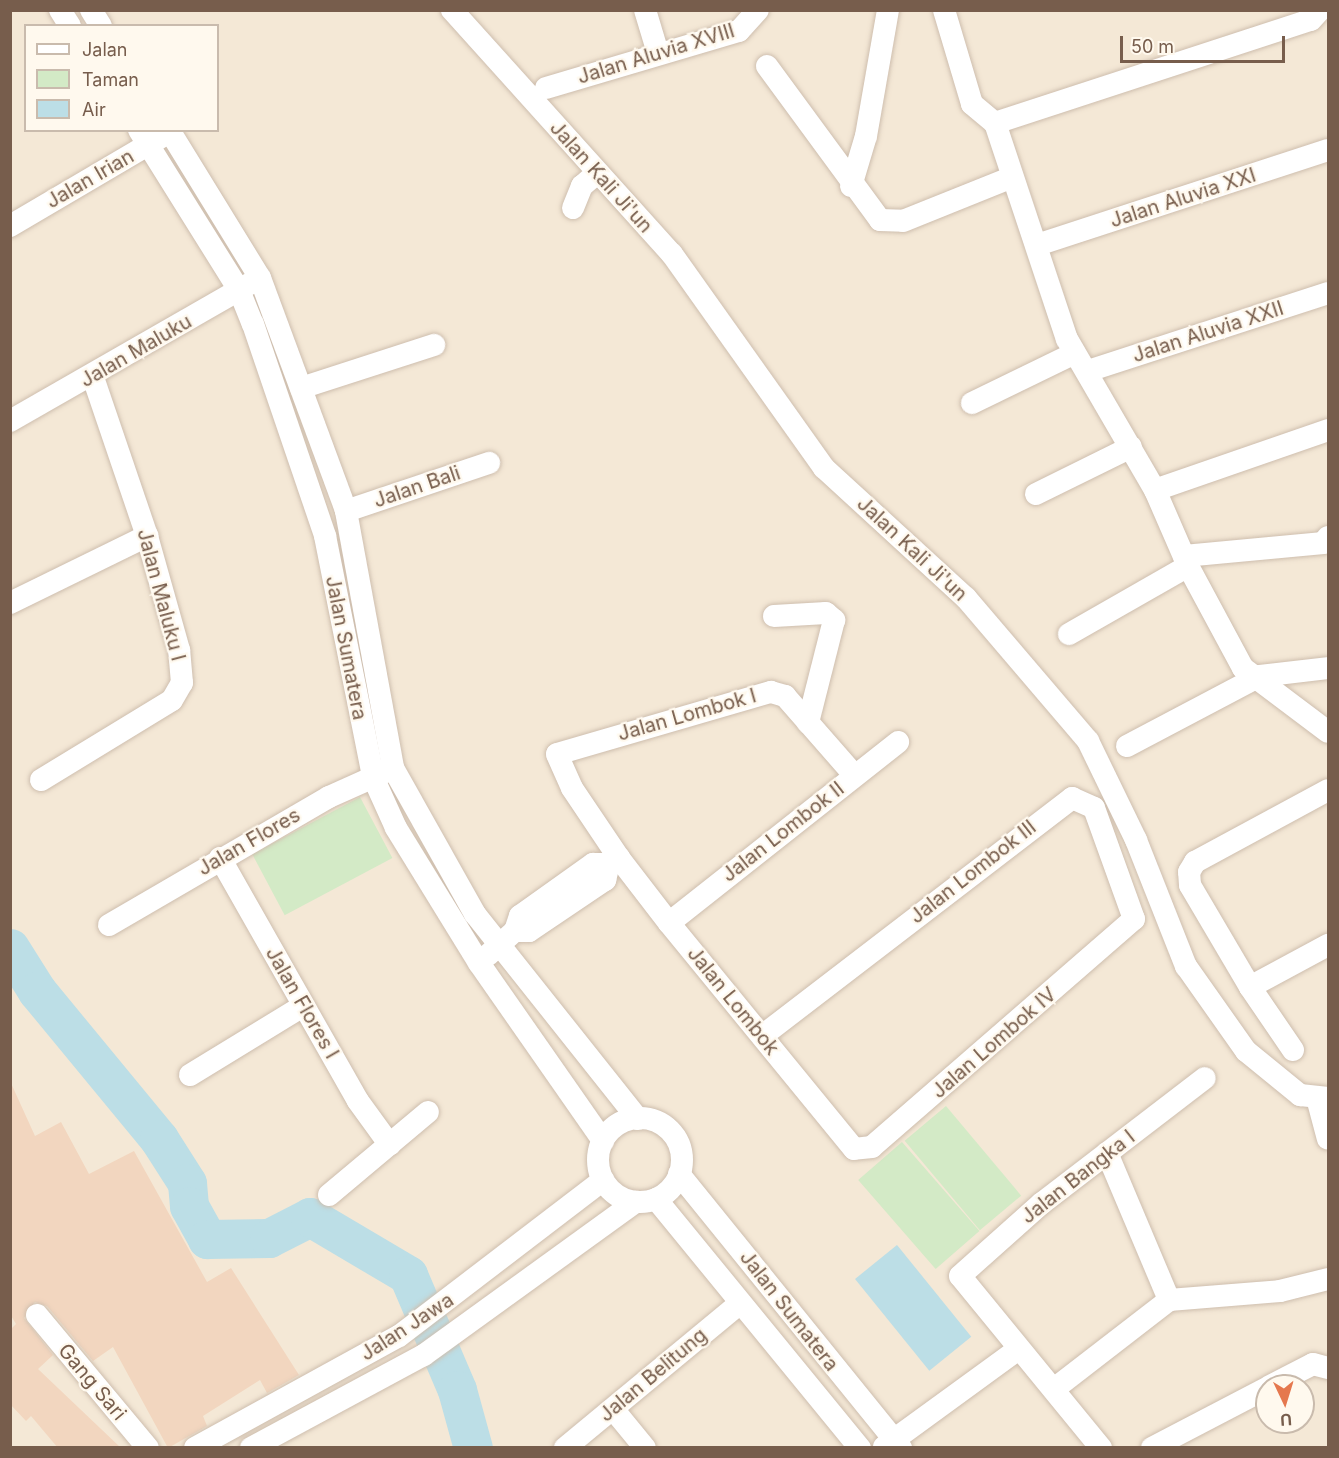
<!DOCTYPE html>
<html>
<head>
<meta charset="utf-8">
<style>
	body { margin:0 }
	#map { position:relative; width:1339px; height:1458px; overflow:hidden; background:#fcf6e8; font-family:Inter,sans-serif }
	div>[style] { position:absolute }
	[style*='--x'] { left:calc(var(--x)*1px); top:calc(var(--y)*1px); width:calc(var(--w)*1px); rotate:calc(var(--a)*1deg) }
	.residential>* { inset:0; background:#f4e8d6 }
	.green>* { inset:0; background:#d3eac6; transform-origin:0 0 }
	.water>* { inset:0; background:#bcdee6; transform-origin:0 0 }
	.river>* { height:39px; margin:-19.5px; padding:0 19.5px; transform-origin:19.5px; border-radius:19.5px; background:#bcdee6 }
	.building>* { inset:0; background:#f2d6bf }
	.roads { filter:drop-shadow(0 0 2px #cebeae) drop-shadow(0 0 2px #cebeae) }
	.minor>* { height:22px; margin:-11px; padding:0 11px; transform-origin:11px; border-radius:11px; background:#fff }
	.minor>.ring { margin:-11px; padding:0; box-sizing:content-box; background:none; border:22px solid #fff; border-radius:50% }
	span { translate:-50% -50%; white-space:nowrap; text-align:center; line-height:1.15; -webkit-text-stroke:4.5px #fff9ee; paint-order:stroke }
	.street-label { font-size:20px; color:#775d4c }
	.frame { position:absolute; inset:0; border:12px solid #775d4c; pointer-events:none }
	.legend { position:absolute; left:24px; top:24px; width:195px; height:108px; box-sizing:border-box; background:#fff9ee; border:2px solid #c9bbad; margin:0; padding:8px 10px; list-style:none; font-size:18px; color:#775d4c }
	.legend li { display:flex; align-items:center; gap:12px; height:30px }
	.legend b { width:30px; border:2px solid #c9bbad }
	.north { position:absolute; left:1255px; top:1374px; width:60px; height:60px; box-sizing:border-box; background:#fff9ee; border:2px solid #c9bbad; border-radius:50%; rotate:176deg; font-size:16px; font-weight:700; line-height:24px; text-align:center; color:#775d4c }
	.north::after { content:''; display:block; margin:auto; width:21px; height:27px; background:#e5784e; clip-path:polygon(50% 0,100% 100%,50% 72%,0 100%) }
	.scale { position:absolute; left:1120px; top:36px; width:165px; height:27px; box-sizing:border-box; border:3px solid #775d4c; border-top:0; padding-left:8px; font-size:18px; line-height:21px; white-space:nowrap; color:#775d4c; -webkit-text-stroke:4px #fff9ee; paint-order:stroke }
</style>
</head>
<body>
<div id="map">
	<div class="residential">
		<div style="clip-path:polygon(evenodd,10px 11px,1328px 11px,1328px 1447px,11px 1447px,10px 11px,26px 26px,218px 26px,218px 130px,26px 130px,26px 26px,10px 11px,1267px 1386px,1303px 1386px,1303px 1422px,1267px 1422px,1267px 1386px)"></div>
	</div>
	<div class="green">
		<div style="left:360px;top:797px;width:69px;height:122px;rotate:62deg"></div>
		<div style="left:946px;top:1106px;width:117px;height:54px;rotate:50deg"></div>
		<div style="left:902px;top:1142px;width:118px;height:58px;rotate:49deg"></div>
	</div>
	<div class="water">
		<div style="left:897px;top:1245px;width:118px;height:54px;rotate:51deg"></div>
	</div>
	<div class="river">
		<div style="--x:10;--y:948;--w:51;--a:57.9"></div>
		<div style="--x:37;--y:991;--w:192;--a:50.5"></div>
		<div style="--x:159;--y:1139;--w:52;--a:57.5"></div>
		<div style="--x:187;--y:1183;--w:23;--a:85"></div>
		<div style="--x:189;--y:1206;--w:38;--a:61"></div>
		<div style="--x:207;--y:1239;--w:62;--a:-0.9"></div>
		<div style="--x:269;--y:1238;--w:46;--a:-27.1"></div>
		<div style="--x:310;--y:1217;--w:114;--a:30.6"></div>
		<div style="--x:408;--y:1275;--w:125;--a:66.9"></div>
		<div style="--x:457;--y:1390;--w:60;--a:74.6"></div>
	</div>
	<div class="building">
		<div style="clip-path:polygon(10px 1081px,35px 1136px,61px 1122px,89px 1174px,134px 1151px,207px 1282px,231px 1268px,299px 1375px,267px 1393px,260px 1380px,203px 1416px,207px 1426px,168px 1448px,113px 1347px,93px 1361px,47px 1306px,35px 1302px,24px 1318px,53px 1355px,38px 1369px,121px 1448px,58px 1448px,31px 1416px,26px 1421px,10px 1404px,10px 1330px,16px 1324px,10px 1314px)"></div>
	</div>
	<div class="roads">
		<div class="minor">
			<div style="--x:60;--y:10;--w:19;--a:58"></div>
			<div style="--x:91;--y:10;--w:19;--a:58"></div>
			<div style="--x:452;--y:10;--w:329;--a:48"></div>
			<div style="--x:672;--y:254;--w:262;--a:54.6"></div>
			<div style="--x:824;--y:468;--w:193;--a:42.5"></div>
			<div style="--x:966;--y:598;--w:188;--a:49.5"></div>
			<div style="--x:1088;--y:741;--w:110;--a:64.1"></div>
			<div style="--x:1136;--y:840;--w:136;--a:68.4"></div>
			<div style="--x:1186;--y:966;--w:104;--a:54.8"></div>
			<div style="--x:1246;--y:1051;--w:70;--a:39.2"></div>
			<div style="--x:1300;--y:1095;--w:28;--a:6"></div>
			<div style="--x:645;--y:10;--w:45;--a:73.2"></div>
			<div style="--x:944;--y:10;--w:98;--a:73.4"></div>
			<div style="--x:972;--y:104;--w:30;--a:40"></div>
			<div style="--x:995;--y:123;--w:228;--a:71.6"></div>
			<div style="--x:1067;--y:339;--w:175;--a:59.8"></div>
			<div style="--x:1155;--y:490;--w:83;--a:66.5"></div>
			<div style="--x:1188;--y:566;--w:116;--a:61.7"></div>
			<div style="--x:1243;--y:668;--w:106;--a:37"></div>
			<div style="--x:767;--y:66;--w:191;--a:53.7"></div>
			<div style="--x:880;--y:220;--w:23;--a:2"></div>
			<div style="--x:903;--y:221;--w:115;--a:-21.9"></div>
			<div style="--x:546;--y:88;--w:201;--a:-16.5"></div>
			<div style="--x:739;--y:31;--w:28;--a:-48"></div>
			<div style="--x:995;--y:123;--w:332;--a:-18.1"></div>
			<div style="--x:1311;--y:20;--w:13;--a:-48"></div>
			<div style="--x:139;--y:130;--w:189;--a:58"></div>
			<div style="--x:239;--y:290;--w:37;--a:68"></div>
			<div style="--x:253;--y:324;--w:224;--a:71.2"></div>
			<div style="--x:325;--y:536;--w:246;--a:78.7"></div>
			<div style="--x:373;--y:777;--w:56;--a:65.7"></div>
			<div style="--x:396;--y:828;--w:158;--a:58.4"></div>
			<div style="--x:479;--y:963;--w:217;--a:55.1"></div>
			<div style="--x:169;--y:130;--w:174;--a:58.4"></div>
			<div style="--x:260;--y:278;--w:248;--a:69.7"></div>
			<div style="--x:346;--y:511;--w:261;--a:79.6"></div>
			<div style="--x:393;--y:768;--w:167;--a:60.7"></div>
			<div style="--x:475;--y:914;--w:262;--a:51.5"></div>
			<div style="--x:851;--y:186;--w:52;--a:-73.3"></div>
			<div style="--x:866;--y:136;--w:128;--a:-80.1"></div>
			<div style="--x:573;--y:208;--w:24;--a:-68"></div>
			<div style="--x:582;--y:186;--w:20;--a:-41"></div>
			<div style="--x:10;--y:226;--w:175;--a:-30.5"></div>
			<div style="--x:1037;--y:245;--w:306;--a:-18.1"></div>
			<div style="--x:1088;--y:371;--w:252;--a:-18"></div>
			<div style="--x:301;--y:388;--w:140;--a:-17.9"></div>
			<div style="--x:972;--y:403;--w:114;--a:-25.9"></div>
			<div style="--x:10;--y:421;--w:278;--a:-29.8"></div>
			<div style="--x:1155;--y:490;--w:183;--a:-19.1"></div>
			<div style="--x:1036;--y:494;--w:106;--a:-26.3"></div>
			<div style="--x:346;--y:511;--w:151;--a:-18.6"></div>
			<div style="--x:1184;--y:556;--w:140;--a:-5.3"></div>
			<div style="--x:1323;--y:543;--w:8;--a:-50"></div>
			<div style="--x:10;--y:603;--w:153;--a:-26.1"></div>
			<div style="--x:774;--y:616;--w:52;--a:-3.3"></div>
			<div style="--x:826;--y:613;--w:11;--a:41"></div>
			<div style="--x:834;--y:620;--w:106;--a:104.2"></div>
			<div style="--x:1069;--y:634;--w:137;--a:-29.7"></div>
			<div style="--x:1127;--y:746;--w:150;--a:-27.8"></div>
			<div style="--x:1260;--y:676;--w:68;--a:-6.7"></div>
			<div style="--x:41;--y:780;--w:153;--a:-31.4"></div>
			<div style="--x:172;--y:700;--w:20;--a:-60"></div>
			<div style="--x:182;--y:683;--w:33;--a:-95"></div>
			<div style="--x:179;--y:650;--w:118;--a:-105.7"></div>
			<div style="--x:147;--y:536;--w:168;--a:-108.8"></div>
			<div style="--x:220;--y:858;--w:279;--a:60.4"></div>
			<div style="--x:358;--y:1101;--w:54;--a:54"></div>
			<div style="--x:669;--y:923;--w:292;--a:-38.3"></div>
			<div style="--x:109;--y:925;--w:255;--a:-30.2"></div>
			<div style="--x:329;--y:797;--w:64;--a:-24.1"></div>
			<div style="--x:515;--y:931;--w:14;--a:0"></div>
			<div style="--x:529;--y:931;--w:92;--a:-33.9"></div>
			<div style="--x:605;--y:880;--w:16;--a:-76"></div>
			<div style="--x:488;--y:955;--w:36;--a:-42"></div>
			<div style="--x:515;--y:931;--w:16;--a:-72"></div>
			<div style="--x:520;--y:916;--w:90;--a:-35.5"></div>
			<div style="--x:593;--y:864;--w:16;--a:0"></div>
			<div style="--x:609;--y:864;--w:12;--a:-31"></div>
			<div style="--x:1250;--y:987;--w:89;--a:-28.3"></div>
			<div style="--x:762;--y:1036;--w:391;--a:-37.5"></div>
			<div style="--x:1072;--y:798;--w:24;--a:24"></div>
			<div style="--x:1094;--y:808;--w:118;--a:70.2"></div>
			<div style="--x:1134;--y:919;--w:347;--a:139"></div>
			<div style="--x:872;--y:1147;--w:18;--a:174"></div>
			<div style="--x:854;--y:1149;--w:292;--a:-129.3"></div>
			<div style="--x:669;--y:923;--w:82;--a:-127.6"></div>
			<div style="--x:619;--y:858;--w:84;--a:-123.9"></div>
			<div style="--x:572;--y:788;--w:37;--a:-114"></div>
			<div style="--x:557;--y:754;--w:223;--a:-16.2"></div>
			<div style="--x:771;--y:692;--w:15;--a:16"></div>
			<div style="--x:785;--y:696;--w:106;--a:48.8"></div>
			<div style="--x:1293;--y:1050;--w:76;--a:-124.3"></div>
			<div style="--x:1250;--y:987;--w:118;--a:-120.5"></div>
			<div style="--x:1190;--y:885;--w:13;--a:-94"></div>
			<div style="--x:1189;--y:872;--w:12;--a:-59"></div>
			<div style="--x:1195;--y:862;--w:151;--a:-28.4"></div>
			<div style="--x:190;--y:1075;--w:132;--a:-31.4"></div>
			<div style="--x:1317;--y:1098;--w:42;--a:75"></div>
			<div class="ring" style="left:598px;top:1118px;width:62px;height:62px"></div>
			<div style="--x:1107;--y:1153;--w:160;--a:67.1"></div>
			<div style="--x:679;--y:1174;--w:353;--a:51"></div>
			<div style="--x:329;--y:1195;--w:129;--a:-40"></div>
			<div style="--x:656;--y:1199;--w:322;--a:50.7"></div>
			<div style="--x:1169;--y:1300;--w:111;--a:-4.6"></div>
			<div style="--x:1280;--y:1291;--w:49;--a:-14"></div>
			<div style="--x:37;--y:1315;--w:173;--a:50.2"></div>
			<div style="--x:1270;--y:1386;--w:48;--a:-27.1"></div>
			<div style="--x:1313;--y:1364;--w:16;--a:15"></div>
			<div style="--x:1054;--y:1389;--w:145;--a:-37.7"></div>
			<div style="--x:613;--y:1409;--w:50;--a:50.6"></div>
			<div style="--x:884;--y:1447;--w:165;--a:-36.1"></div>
			<div style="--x:195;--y:1448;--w:233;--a:-28.8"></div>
			<div style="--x:399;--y:1336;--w:257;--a:-37.4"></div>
			<div style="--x:251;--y:1448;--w:196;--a:-28.3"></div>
			<div style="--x:424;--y:1355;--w:261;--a:-35.9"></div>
			<div style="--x:565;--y:1448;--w:227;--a:-39.6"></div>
			<div style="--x:1101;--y:1448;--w:222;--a:-129.3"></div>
			<div style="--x:960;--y:1276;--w:110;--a:-41.7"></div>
			<div style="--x:1042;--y:1203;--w:205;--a:-37.5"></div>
			<div style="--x:1152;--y:1448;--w:130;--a:-27.6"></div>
		</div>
	</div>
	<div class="street-label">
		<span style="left:656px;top:54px;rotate:-17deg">Jalan Aluvia XVIII</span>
		<span style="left:601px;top:177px;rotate:48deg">Jalan Kali Ji'un</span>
		<span style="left:90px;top:179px;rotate:-30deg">Jalan Irian</span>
		<span style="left:1183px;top:198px;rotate:-18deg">Jalan Aluvia XXI</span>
		<span style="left:1208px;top:332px;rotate:-18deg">Jalan Aluvia XXII</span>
		<span style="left:136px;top:351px;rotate:-30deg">Jalan Maluku</span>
		<span style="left:417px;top:487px;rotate:-19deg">Jalan Bali</span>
		<span style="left:912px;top:549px;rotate:43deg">Jalan Kali Ji'un</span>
		<span style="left:161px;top:595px;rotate:75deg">Jalan Maluku I</span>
		<span style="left:346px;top:648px;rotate:79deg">Jalan Sumatera</span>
		<span style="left:687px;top:715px;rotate:-16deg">Jalan Lombok I</span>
		<span style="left:783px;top:832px;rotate:-38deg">Jalan Lombok II</span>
		<span style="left:249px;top:842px;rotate:-30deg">Jalan Flores</span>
		<span style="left:973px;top:872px;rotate:-38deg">Jalan Lombok III</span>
		<span style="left:733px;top:1001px;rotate:51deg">Jalan Lombok</span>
		<span style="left:302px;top:1003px;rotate:60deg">Jalan Flores I</span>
		<span style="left:994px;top:1043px;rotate:-41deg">Jalan Lombok IV</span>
		<span style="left:1078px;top:1177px;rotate:-38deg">Jalan Bangka I</span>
		<span style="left:789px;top:1311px;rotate:52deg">Jalan Sumatera</span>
		<span style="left:407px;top:1327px;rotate:-33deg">Jalan Jawa</span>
		<span style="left:653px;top:1375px;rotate:-40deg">Jalan Belitung</span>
		<span style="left:92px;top:1382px;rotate:50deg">Gang Sari</span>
	</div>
	<div class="frame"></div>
	<ul class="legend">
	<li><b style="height:8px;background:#fff"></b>Jalan</li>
	<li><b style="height:16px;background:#d3eac6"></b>Taman</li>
	<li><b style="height:16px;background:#bcdee6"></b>Air</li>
	</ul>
	<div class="north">U</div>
	<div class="scale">50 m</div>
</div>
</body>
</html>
